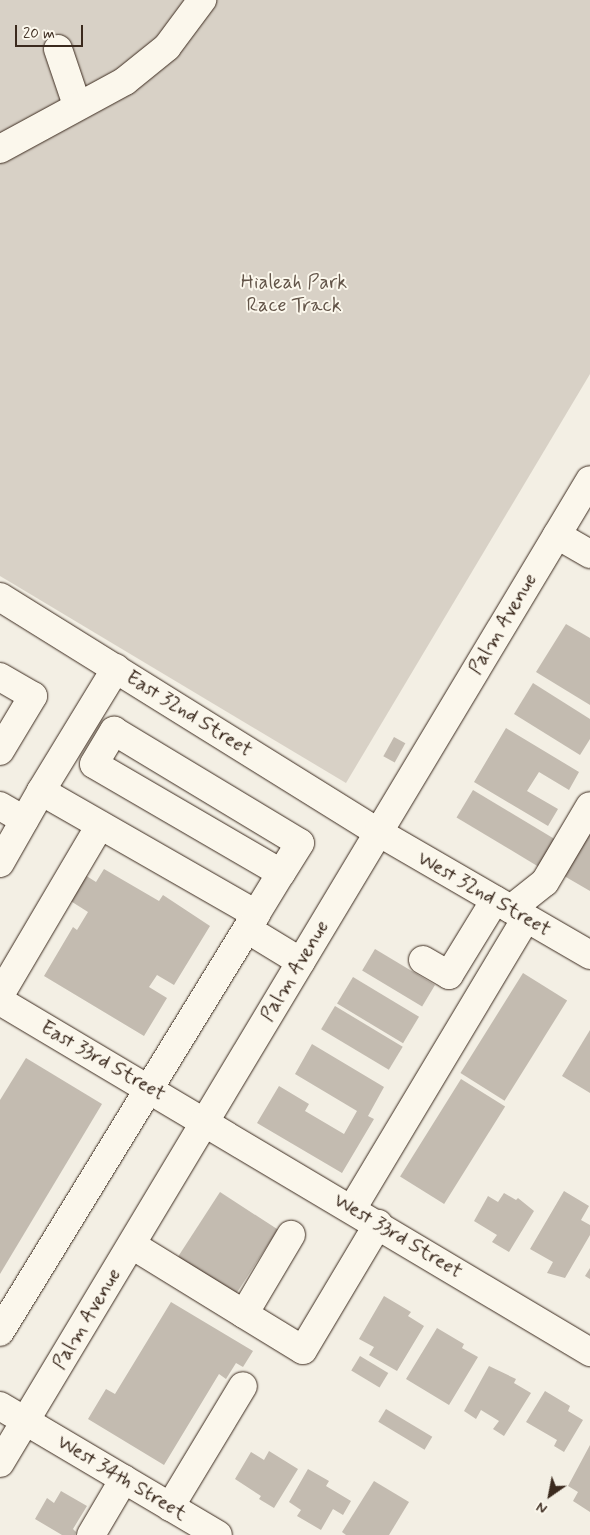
<!DOCTYPE html>
<html>
<head>
<meta charset="utf-8">
<style>
	body { margin:0 }
	#map { position:relative; width:590px; height:1535px; overflow:hidden; background:#f3efe4; font-family:Mynerve,sans-serif }
	div>[style] { position:absolute }
	[style*='--x'] { left:calc(var(--x)*1px); top:calc(var(--y)*1px); width:calc(var(--w)*1px); rotate:calc(var(--a)*1deg) }
	.green>* { inset:0; background:#d8d1c6 }
	.building>* { inset:0; background:#c3bbb0; transform-origin:0 0 }
	.roads { filter:drop-shadow(0 0 1px #3b2a1e) drop-shadow(0 0 1px #3b2a1e) }
	.minor>* { height:28px; margin:-14px; padding:0 14px; transform-origin:14px; border-radius:14px; background:#fbf7ec }
	.major>* { height:28px; margin:-14px; padding:0 14px; transform-origin:14px; border-radius:14px; background:#fbf7ec }
	span { translate:-50% -50%; white-space:nowrap; text-align:center; line-height:1.15; -webkit-text-stroke:4px #fbf7ec; paint-order:stroke }
	.park-label { font-size:20px; color:#625448 }
	.street-label { font-size:20px; color:#3b2a1e }
	.north { position:absolute; left:525px; top:1470px; width:50px; height:50px; -webkit-text-stroke:4px #fbf7ec; paint-order:stroke; rotate:213deg; font-size:14px; font-weight:700; line-height:20px; text-align:center; color:#3b2a1e }
	.north::after { content:''; display:block; margin:auto; width:18px; height:22px; background:#3b2a1e; clip-path:polygon(50% 0,100% 100%,50% 72%,0 100%) }
	.scale { position:absolute; left:15px; top:25px; width:68px; height:22px; box-sizing:border-box; border:2px solid #3b2a1e; border-top:0; padding-left:6px; font-size:15px; line-height:18px; white-space:nowrap; color:#3b2a1e; -webkit-text-stroke:4px #fbf7ec; paint-order:stroke }
</style>
</head>
<body>
<div id="map">
	<div class="green">
		<div style="clip-path:polygon(0 0,590px 0,590px 374px,346px 783px,0 576px)"></div>
	</div>
	<div class="building">
		<div style="clip-path:polygon(566px 624px,590px 638px,590px 705px,536px 672px)"></div>
		<div style="clip-path:polygon(533px 683px,590px 719px,590px 739px,580px 755px,514px 714px)"></div>
		<div style="clip-path:polygon(506px 728px,579px 772px,569px 790px,539px 772px,527px 791px,558px 809px,548px 826px,474px 782px)"></div>
		<div style="left:394px;top:737px;width:13px;height:22px;rotate:29deg"></div>
		<div style="left:473px;top:790px;width:100px;height:32px;rotate:31deg"></div>
		<div style="clip-path:polygon(590px 821px,590px 891px,559px 873px)"></div>
		<div style="clip-path:polygon(104px 869px,159px 901px,163px 895px,210px 926px,174px 985px,157px 975px,149px 987px,167px 998px,144px 1036px,44px 976px,73px 927px,77px 930px,88px 912px,69px 900px,85px 875px,96px 882px)"></div>
		<div style="left:375px;top:949px;width:70px;height:25px;rotate:31deg"></div>
		<div style="left:523px;top:973px;width:52px;height:118px;rotate:32deg"></div>
		<div style="left:353px;top:977px;width:77px;height:31px;rotate:31deg"></div>
		<div style="left:335px;top:1006px;width:79px;height:27px;rotate:31deg"></div>
		<div style="clip-path:polygon(590px 1030px,590px 1093px,562px 1076px)"></div>
		<div style="clip-path:polygon(312px 1044px,384px 1087px,368px 1116px,374px 1119px,342px 1173px,257px 1123px,279px 1086px,309px 1104px,305px 1111px,344px 1134px,357px 1111px,295px 1074px)"></div>
		<div style="clip-path:polygon(26px 1058px,102px 1104px,0 1274px,0 1100px)"></div>
		<div style="left:461px;top:1079px;width:52px;height:115px;rotate:32deg"></div>
		<div style="clip-path:polygon(564px 1191px,589px 1206px,581px 1220px,590px 1225px,590px 1235px,565px 1278px,547px 1273px,553px 1262px,530px 1249px)"></div>
		<div style="left:220px;top:1192px;width:69px;height:78px;rotate:33deg"></div>
		<div style="clip-path:polygon(504px 1193px,516px 1200px,518px 1198px,534px 1211px,509px 1252px,492px 1242px,497px 1235px,474px 1221px,488px 1196px,498px 1202px)"></div>
		<div style="clip-path:polygon(590px 1268px,590px 1279px,585px 1276px)"></div>
		<div style="clip-path:polygon(384px 1296px,411px 1312px,408px 1316px,424px 1326px,397px 1371px,369px 1355px,374px 1347px,359px 1339px)"></div>
		<div style="clip-path:polygon(171px 1302px,253px 1351px,243px 1367px,236px 1363px,226px 1379px,219px 1374px,164px 1465px,88px 1419px,106px 1389px,115px 1394px)"></div>
		<div style="clip-path:polygon(437px 1328px,464px 1344px,462px 1348px,478px 1357px,449px 1405px,406px 1379px)"></div>
		<div style="left:360px;top:1356px;width:33px;height:17px;rotate:31deg"></div>
		<div style="clip-path:polygon(489px 1366px,516px 1379px,514px 1383px,531px 1393px,504px 1436px,493px 1429px,499px 1421px,481px 1410px,476px 1419px,464px 1411px)"></div>
		<div style="clip-path:polygon(545px 1391px,570px 1406px,568px 1411px,583px 1420px,564px 1452px,554px 1446px,557px 1440px,526px 1422px)"></div>
		<div style="left:386px;top:1409px;width:54px;height:15px;rotate:31deg"></div>
		<div style="clip-path:polygon(590px 1445px,590px 1512px,573px 1501px,578px 1492px,568px 1486px)"></div>
		<div style="clip-path:polygon(269px 1451px,298px 1469px,274px 1508px,259px 1499px,261px 1496px,235px 1479px,251px 1452px,264px 1460px)"></div>
		<div style="clip-path:polygon(308px 1469px,329px 1481px,326px 1486px,351px 1501px,343px 1515px,333px 1509px,321px 1530px,297px 1516px,301px 1510px,289px 1502px)"></div>
		<div style="clip-path:polygon(374px 1481px,409px 1502px,389px 1535px,346px 1535px,342px 1532px)"></div>
		<div style="clip-path:polygon(61px 1491px,87px 1506px,73px 1529px,76px 1532px,75px 1535px,62px 1535px,35px 1519px,47px 1498px,54px 1503px)"></div>
	</div>
	<div class="roads">
		<div class="minor">
			<div style="--x:58;--y:49;--w:59;--a:71.3"></div>
			<div style="--x:0;--y:149;--w:142;--a:-28.5"></div>
			<div style="--x:125;--y:81;--w:54;--a:-39"></div>
			<div style="--x:167;--y:47;--w:59;--a:-53.3"></div>
			<div style="--x:557;--y:535;--w:38;--a:30"></div>
			<div style="--x:0;--y:597;--w:445;--a:31.9"></div>
			<div style="--x:378;--y:832;--w:245;--a:30.1"></div>
			<div style="--x:0;--y:677;--w:38;--a:30"></div>
			<div style="--x:33;--y:696;--w:64;--a:121"></div>
			<div style="--x:41;--y:791;--w:144;--a:-58.6"></div>
			<div style="--x:0;--y:806;--w:28;--a:30"></div>
			<div style="--x:0;--y:863;--w:83;--a:-60.3"></div>
			<div style="--x:41;--y:791;--w:248;--a:29.8"></div>
			<div style="--x:256;--y:914;--w:490;--a:121.5"></div>
			<div style="--x:511;--y:909;--w:43;--a:-38.5"></div>
			<div style="--x:545;--y:882;--w:88;--a:-59.4"></div>
			<div style="--x:256;--y:914;--w:48;--a:-58.6"></div>
			<div style="--x:281;--y:873;--w:216;--a:-149.8"></div>
			<div style="--x:94;--y:764;--w:39;--a:-59"></div>
			<div style="--x:114;--y:731;--w:217;--a:31.1"></div>
			<div style="--x:300;--y:843;--w:36;--a:122"></div>
			<div style="--x:247;--y:929;--w:63;--a:31.4"></div>
			<div style="--x:423;--y:960;--w:30;--a:30"></div>
			<div style="--x:449;--y:975;--w:88;--a:-58.5"></div>
			<div style="--x:0;--y:995;--w:197;--a:-59.5"></div>
			<div style="--x:0;--y:1001;--w:687;--a:30.75"></div>
			<div style="--x:352;--y:1209;--w:339;--a:-59.1"></div>
			<div style="--x:132;--y:1245;--w:132;--a:31.6"></div>
			<div style="--x:244;--y:1314;--w:92;--a:-59.3"></div>
			<div style="--x:244;--y:1314;--w:69;--a:31.4"></div>
			<div style="--x:303;--y:1350;--w:147;--a:-59.2"></div>
			<div style="--x:0;--y:1406;--w:253;--a:30.6"></div>
			<div style="--x:170;--y:1507;--w:141;--a:-58.9"></div>
			<div style="--x:91;--y:1535;--w:65;--a:-59.5"></div>
		</div>
		<div class="major">
			<div style="--x:0;--y:1463;--w:1146;--a:-59.03"></div>
		</div>
	</div>
	<div class="park-label">
		<span style="left:294px;top:294px">Hialeah Park<br>Race Track</span>
	</div>
	<div class="street-label">
		<span style="left:503px;top:624px;rotate:-59deg">Palm Avenue</span>
		<span style="left:189px;top:714px;rotate:32deg">East 32nd Street</span>
		<span style="left:484px;top:894px;rotate:30deg">West 32nd Street</span>
		<span style="left:295px;top:971px;rotate:-59deg">Palm Avenue</span>
		<span style="left:103px;top:1061px;rotate:30deg">East 33rd Street</span>
		<span style="left:398px;top:1236px;rotate:31deg">West 33rd Street</span>
		<span style="left:87px;top:1319px;rotate:-59deg">Palm Avenue</span>
		<span style="left:122px;top:1478px;rotate:31deg">West 34th Street</span>
	</div>
	<div class="north">N</div>
	<div class="scale">20 m</div>
</div>
</body>
</html>
